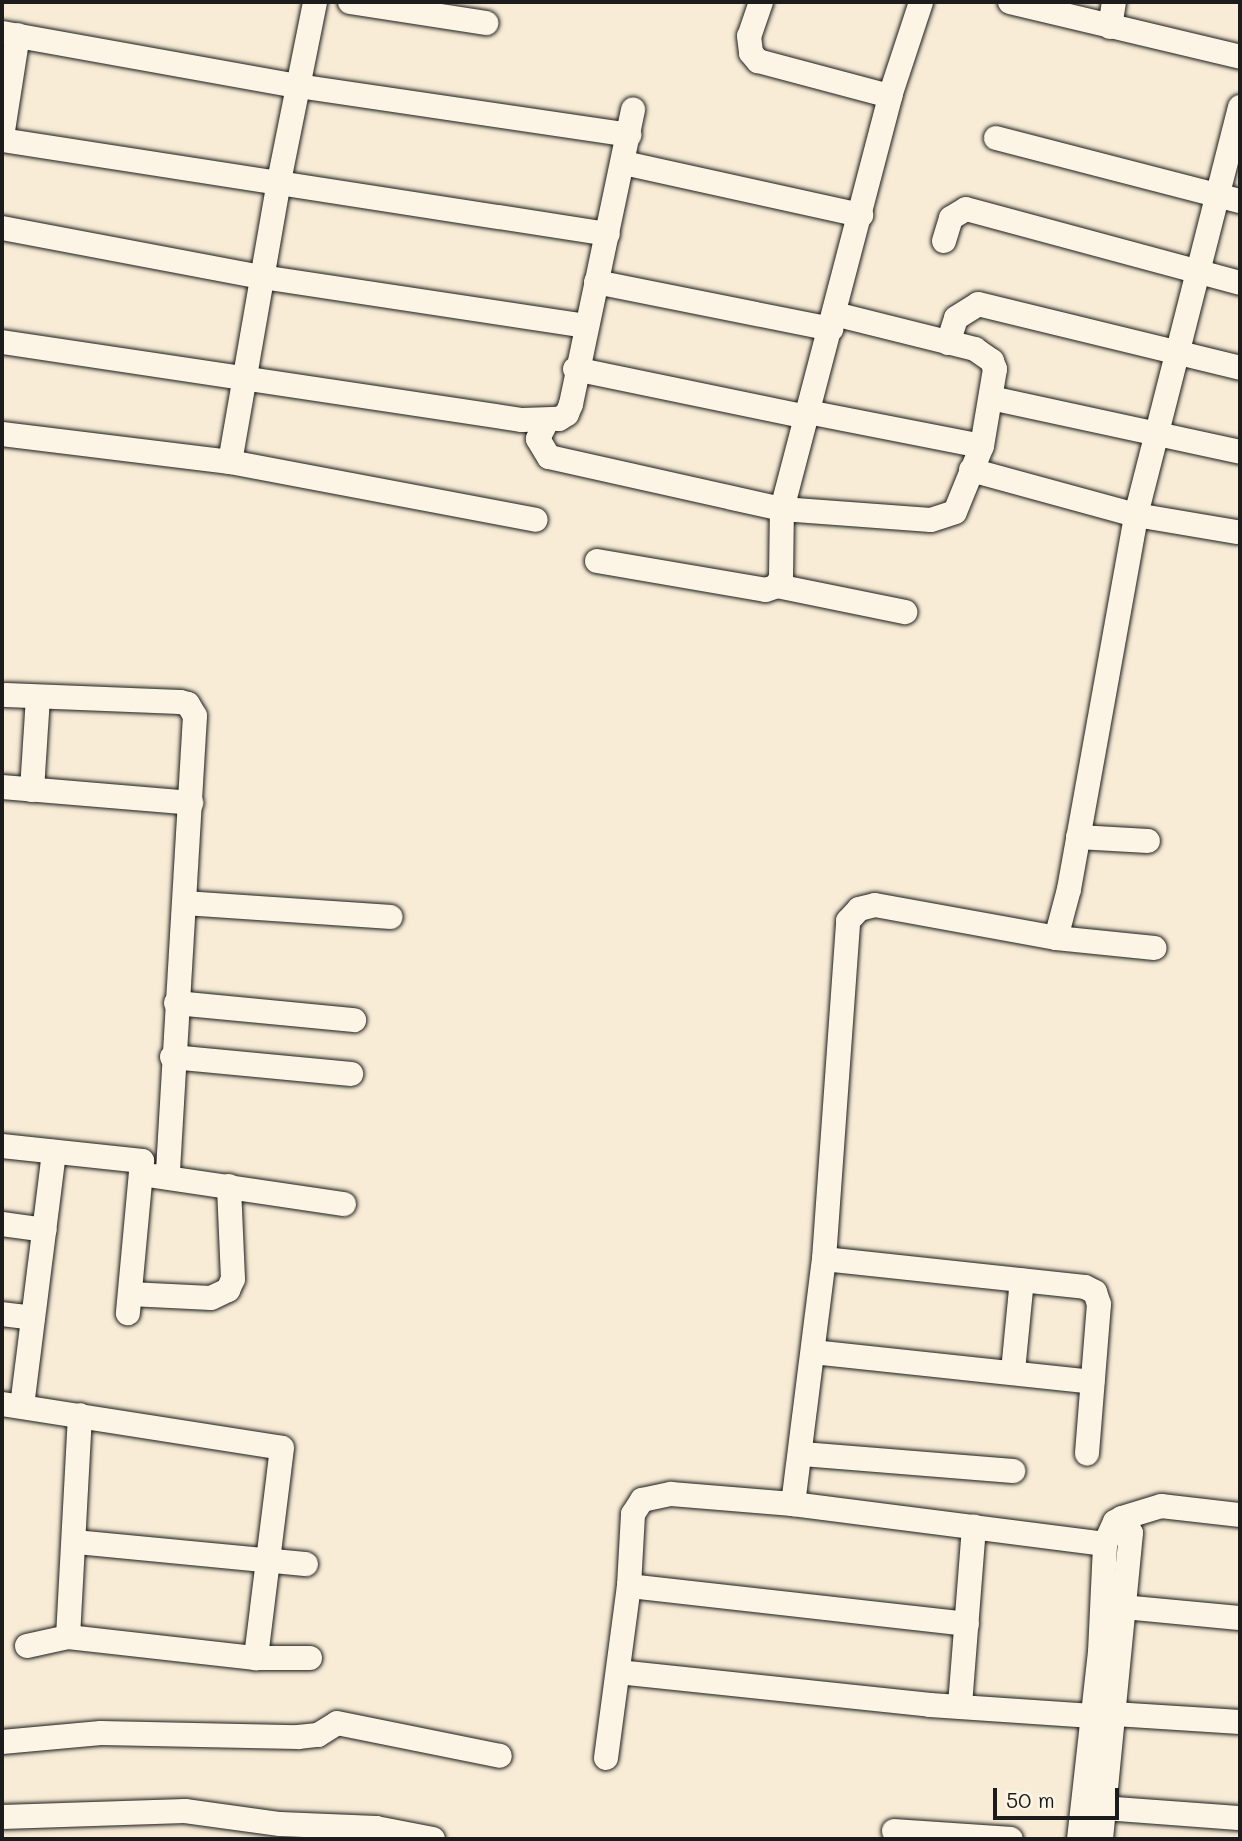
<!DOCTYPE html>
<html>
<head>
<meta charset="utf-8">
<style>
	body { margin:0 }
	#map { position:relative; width:1242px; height:1841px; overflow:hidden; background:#f8ecd6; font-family:Mali,sans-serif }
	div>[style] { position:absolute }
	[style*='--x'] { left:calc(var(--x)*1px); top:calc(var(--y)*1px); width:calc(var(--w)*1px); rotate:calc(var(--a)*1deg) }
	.roads { filter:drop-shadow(0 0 2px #1c1c1c) drop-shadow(0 0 2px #1c1c1c) }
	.minor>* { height:24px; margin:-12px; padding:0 12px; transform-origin:12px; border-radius:12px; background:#fcf5e5 }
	span { translate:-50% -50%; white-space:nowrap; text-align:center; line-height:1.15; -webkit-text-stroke:5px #fcf5e5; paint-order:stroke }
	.frame { position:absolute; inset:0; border:4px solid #1c1c1c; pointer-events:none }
	.scale { position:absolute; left:993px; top:1788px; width:126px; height:32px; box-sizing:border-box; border:4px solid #1c1c1c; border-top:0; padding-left:9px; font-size:21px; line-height:24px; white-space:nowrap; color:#1c1c1c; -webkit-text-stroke:5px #fcf5e5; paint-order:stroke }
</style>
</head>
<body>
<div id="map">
	<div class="roads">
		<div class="minor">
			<div style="--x:350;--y:2;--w:138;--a:8.8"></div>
			<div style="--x:761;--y:2;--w:36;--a:109"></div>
			<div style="--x:749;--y:36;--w:17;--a:83"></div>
			<div style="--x:751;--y:53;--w:11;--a:49"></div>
			<div style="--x:758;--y:61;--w:137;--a:14.9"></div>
			<div style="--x:1010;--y:2;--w:236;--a:13.4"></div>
			<div style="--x:1110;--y:27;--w:25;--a:-81"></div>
			<div style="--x:2;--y:33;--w:301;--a:10.2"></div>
			<div style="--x:298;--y:86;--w:335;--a:8.4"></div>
			<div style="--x:2;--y:137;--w:103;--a:-81.1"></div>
			<div style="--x:996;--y:138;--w:252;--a:14.5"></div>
			<div style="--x:2;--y:140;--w:613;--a:8.82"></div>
			<div style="--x:624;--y:163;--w:243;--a:12.4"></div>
			<div style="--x:2;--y:228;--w:265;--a:10.7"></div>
			<div style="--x:262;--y:277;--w:327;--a:8.6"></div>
			<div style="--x:944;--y:241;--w:24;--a:-73"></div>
			<div style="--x:951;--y:218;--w:17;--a:-31"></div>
			<div style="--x:966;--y:209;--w:284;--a:15.1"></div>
			<div style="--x:596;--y:282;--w:240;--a:11.3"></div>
			<div style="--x:2;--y:342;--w:526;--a:8.53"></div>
			<div style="--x:522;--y:420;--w:37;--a:-2"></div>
			<div style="--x:559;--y:419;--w:9;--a:-32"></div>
			<div style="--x:567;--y:414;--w:11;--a:-68"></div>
			<div style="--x:571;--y:404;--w:301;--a:-78.1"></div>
			<div style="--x:948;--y:343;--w:26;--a:-72"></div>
			<div style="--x:956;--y:318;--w:26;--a:-32"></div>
			<div style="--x:978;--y:304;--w:270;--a:13.7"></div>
			<div style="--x:575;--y:369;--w:237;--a:11.7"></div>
			<div style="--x:991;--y:398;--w:255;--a:12.2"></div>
			<div style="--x:808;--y:412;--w:177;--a:11.1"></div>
			<div style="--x:547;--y:421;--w:20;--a:117"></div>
			<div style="--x:538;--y:439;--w:21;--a:59"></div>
			<div style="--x:549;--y:457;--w:239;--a:12.6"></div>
			<div style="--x:782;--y:509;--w:427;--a:-75.3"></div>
			<div style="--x:890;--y:96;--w:99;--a:-71.7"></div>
			<div style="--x:2;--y:434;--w:230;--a:7"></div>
			<div style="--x:230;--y:462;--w:311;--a:10.7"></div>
			<div style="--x:230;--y:462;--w:280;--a:-80.1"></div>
			<div style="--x:278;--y:186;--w:188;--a:-78.6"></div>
			<div style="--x:971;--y:470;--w:171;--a:15.3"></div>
			<div style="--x:1136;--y:515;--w:102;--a:9.6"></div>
			<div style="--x:597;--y:561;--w:171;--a:9.7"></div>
			<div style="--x:766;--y:590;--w:12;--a:-20"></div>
			<div style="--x:777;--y:586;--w:10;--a:-66"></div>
			<div style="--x:781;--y:577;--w:68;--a:-89.2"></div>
			<div style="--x:782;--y:509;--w:149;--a:4.2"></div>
			<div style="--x:931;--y:520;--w:25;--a:-18"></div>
			<div style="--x:955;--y:512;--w:71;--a:-67.8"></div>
			<div style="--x:982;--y:446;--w:78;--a:-80.4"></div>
			<div style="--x:995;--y:369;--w:9;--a:-111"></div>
			<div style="--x:992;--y:361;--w:21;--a:-145"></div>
			<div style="--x:975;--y:349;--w:144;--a:-166"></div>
			<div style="--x:777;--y:586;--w:131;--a:11.5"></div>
			<div style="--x:6;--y:695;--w:174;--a:2.3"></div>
			<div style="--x:180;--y:702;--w:8;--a:14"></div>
			<div style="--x:188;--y:704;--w:14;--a:60"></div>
			<div style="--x:195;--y:716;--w:462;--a:93.4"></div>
			<div style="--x:2;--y:787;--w:190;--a:4.8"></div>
			<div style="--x:32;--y:790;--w:93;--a:-86.3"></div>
			<div style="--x:1078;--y:837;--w:70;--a:3.3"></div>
			<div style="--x:185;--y:903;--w:206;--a:3.9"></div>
			<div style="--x:1056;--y:938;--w:99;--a:5.8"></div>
			<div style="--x:176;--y:1003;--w:179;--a:5.5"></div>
			<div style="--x:172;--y:1057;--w:180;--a:5.4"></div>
			<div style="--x:2;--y:1146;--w:141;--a:6.1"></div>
			<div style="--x:142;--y:1161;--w:153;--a:95.3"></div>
			<div style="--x:154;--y:1176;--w:192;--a:8.4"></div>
			<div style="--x:2;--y:1224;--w:43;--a:7.9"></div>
			<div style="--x:824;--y:1259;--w:262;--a:6.1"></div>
			<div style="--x:1085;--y:1287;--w:11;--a:27"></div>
			<div style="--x:1095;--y:1292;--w:13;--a:72"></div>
			<div style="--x:1099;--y:1304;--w:150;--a:94.6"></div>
			<div style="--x:130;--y:1294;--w:81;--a:2.8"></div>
			<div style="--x:211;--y:1298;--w:19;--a:-25"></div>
			<div style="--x:228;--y:1290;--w:12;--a:-66"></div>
			<div style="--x:233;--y:1279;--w:93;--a:-92.5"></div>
			<div style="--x:2;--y:1314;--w:31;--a:7"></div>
			<div style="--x:813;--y:1352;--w:281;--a:6.1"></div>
			<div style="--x:1013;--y:1371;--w:91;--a:-84.4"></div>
			<div style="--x:2;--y:1404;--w:283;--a:8.9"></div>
			<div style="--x:282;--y:1448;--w:212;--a:97.1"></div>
			<div style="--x:22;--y:1406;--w:256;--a:-82.8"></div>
			<div style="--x:802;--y:1454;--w:212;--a:4.6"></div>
			<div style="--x:1122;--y:1518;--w:41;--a:-17.1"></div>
			<div style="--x:1161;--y:1506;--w:80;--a:6.5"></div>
			<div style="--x:76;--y:1542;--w:231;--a:5.5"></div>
			<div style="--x:1105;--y:1544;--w:315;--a:-172.7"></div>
			<div style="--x:793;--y:1504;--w:247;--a:-82.8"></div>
			<div style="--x:824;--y:1259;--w:339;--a:-85.9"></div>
			<div style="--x:848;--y:921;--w:16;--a:-47"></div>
			<div style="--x:859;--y:909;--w:16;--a:-14"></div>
			<div style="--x:875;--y:905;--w:184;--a:10.3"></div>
			<div style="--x:1056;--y:938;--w:51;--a:-75.1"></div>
			<div style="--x:1069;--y:889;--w:380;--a:-79.8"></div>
			<div style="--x:1136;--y:515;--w:421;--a:-75.7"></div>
			<div style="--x:629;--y:1586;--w:340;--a:6.4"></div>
			<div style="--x:1123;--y:1607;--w:118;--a:5.4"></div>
			<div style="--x:68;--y:1637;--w:222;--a:-86.9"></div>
			<div style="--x:27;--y:1646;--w:42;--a:-12.4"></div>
			<div style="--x:68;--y:1637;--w:189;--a:6.4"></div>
			<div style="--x:256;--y:1658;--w:54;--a:0"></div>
			<div style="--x:618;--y:1672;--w:314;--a:6"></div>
			<div style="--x:930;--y:1705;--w:163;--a:3.9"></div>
			<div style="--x:960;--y:1705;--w:179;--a:-85.5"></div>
			<div style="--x:1113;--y:1714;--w:127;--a:3.6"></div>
			<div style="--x:2;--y:1742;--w:99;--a:-5.2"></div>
			<div style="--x:101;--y:1733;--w:197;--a:1.2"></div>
			<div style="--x:298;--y:1737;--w:20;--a:-6"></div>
			<div style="--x:318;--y:1735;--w:22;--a:-32"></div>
			<div style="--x:337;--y:1723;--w:166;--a:11.4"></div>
			<div style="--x:606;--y:1758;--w:174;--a:-82.4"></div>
			<div style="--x:629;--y:1586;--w:72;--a:-86.8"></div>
			<div style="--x:633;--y:1514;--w:17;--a:-57"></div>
			<div style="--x:642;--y:1500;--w:30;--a:-12"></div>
			<div style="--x:671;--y:1494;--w:122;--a:4.7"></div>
			<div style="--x:1103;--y:1808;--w:137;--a:4.2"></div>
			<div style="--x:2;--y:1817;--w:183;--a:-1.9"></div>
			<div style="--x:185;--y:1811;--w:96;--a:7.8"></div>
			<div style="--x:280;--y:1824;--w:96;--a:2.4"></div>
			<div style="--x:376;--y:1828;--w:11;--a:105"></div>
			<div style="--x:376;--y:1828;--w:58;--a:10.9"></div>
			<div style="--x:894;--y:1831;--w:117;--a:3.9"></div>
			<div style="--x:1079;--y:1839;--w:188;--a:-83.6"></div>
			<div style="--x:1100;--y:1652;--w:108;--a:-87.3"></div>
			<div style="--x:1105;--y:1544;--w:24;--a:-66"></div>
			<div style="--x:1115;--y:1522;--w:8;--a:-30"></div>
			<div style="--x:1122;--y:1518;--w:17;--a:59"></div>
			<div style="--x:1131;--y:1533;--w:307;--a:95.6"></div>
		</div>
	</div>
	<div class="frame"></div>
	<div class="scale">50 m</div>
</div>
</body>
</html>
